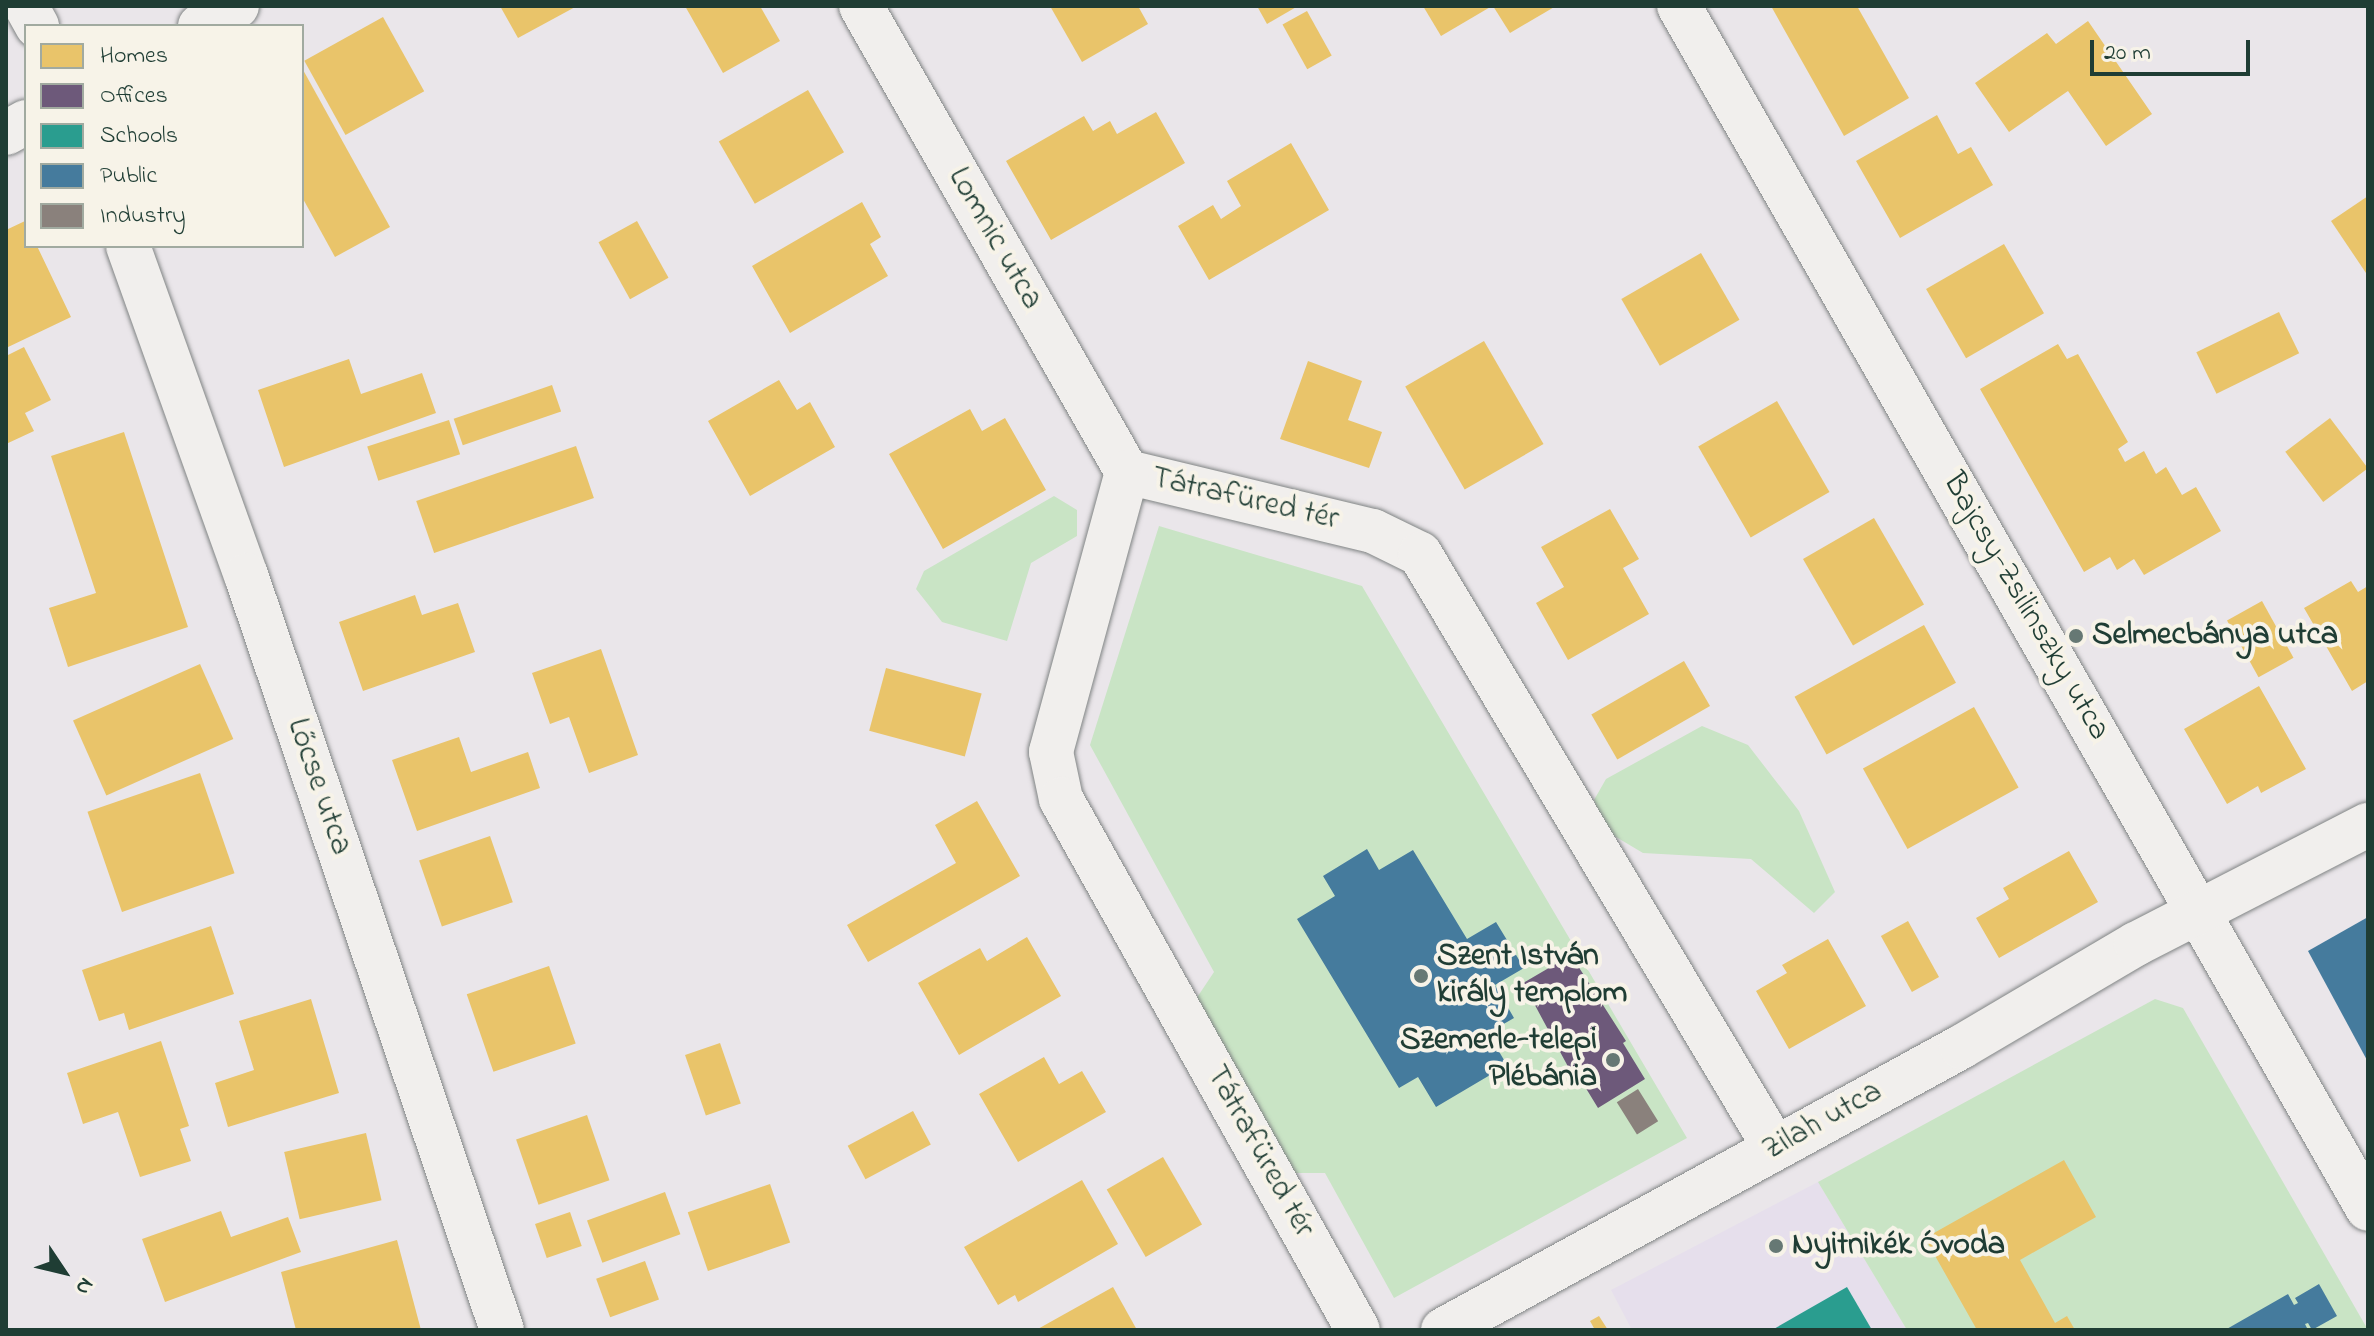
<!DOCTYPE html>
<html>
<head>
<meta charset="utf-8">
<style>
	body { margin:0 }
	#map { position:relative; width:2374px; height:1336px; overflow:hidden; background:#eae6ea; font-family:"Indie Flower",sans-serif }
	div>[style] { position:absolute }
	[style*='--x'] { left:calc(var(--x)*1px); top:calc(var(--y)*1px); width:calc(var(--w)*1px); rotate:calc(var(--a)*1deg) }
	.built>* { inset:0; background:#e6dfec }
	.green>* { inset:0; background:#c9e4c5 }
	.homes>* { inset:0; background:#e9c46a; transform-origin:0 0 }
	.offices>* { inset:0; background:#6d597a }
	.schools>* { inset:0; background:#2a9d8f }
	.public>* { inset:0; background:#457b9d }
	.industry>* { inset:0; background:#8a817c; transform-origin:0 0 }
	.roads { filter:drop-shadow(0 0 2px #808484) drop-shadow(0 0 2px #808484) }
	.street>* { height:44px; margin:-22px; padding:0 22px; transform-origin:22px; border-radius:22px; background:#f1efed }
	.dots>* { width:22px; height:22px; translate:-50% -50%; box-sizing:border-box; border:4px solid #f7f3e8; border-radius:50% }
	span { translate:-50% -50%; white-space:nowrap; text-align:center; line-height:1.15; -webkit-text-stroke:8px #f7f3e8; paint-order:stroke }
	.street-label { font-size:32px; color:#1f3d34 }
	.poi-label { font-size:32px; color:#1f3d34; font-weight:700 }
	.left { translate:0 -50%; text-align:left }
	.right { translate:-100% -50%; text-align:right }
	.frame { position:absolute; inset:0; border:8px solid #1f3d34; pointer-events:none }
	.legend { position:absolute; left:24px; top:24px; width:280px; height:224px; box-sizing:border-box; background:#f7f3e8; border:2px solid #a1aaa0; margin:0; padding:10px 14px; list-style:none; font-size:24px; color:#1f3d34 }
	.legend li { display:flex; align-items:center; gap:16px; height:40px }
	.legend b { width:40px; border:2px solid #a1aaa0 }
	.north { position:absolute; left:24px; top:1232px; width:80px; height:80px; -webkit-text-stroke:6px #f7f3e8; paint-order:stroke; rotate:125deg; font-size:22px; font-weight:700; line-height:32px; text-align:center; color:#1f3d34 }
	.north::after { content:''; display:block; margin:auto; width:28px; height:36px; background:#1f3d34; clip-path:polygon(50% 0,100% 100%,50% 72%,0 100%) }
	.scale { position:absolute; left:2090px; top:40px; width:160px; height:36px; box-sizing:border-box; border:4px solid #1f3d34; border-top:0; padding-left:10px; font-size:24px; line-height:28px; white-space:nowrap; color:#1f3d34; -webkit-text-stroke:6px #f7f3e8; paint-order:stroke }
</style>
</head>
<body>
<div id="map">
	<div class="built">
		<div style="clip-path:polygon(1818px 1182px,1907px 1330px,1632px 1330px,1611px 1290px)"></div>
	</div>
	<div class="green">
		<div style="clip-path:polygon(1054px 496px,1077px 510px,1077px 536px,1031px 563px,1007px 641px,942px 622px,916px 589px,924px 571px)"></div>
		<div style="clip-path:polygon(1159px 526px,1362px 586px,1687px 1138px,1394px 1298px,1325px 1173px,1281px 1173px,1190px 1008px,1214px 972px,1090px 745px)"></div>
		<div style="clip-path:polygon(1702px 726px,1748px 745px,1799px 811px,1835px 892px,1814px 913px,1751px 859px,1643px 853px,1606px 831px,1594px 800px,1606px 779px)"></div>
		<div style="clip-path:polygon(2155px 999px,2183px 1008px,2368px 1330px,1907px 1330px,1818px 1182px)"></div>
	</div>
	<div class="homes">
		<div style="clip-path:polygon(500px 6px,577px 6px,518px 38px)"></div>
		<div style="clip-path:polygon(685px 6px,760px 6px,780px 41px,723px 73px)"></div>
		<div style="clip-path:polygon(1050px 6px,1138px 6px,1148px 24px,1082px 62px)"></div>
		<div style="clip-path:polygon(1257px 6px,1298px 6px,1267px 24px)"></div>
		<div style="clip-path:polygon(1423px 6px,1492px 6px,1441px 36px)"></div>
		<div style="clip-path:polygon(1493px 6px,1556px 6px,1510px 33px)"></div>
		<div style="clip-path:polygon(1771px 6px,1857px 6px,1909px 98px,1844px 136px)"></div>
		<div style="left:1307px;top:11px;width:51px;height:28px;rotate:61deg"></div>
		<div style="left:383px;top:17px;width:85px;height:90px;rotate:61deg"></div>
		<div style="clip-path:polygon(2088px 21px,2152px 114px,2106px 146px,2068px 91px,2009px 132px,1975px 83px,2047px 33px,2056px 44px)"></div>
		<div style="clip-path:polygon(302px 68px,390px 227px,335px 257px,302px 197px)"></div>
		<div style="left:808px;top:90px;width:72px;height:103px;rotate:60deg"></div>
		<div style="clip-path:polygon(1156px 112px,1185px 163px,1051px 240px,1006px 161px,1084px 116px,1093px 131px,1110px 121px,1117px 134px)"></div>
		<div style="clip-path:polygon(1937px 115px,1958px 154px,1971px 147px,1993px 185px,1900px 238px,1856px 161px)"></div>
		<div style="clip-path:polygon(1291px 143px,1329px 210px,1209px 280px,1178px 226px,1213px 205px,1221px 219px,1241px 206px,1227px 181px)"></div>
		<div style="clip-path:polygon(2368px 196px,2368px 276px,2331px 221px)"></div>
		<div style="clip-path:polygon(862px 202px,881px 237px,870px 244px,888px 276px,790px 333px,752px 266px)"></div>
		<div style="clip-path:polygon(25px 221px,26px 246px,37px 246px,71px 317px,6px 348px,6px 230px)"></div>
		<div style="left:637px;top:221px;width:65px;height:44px;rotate:61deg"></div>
		<div style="left:2004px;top:244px;width:80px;height:90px;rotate:60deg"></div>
		<div style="left:1701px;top:253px;width:77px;height:92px;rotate:60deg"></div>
		<div style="left:2279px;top:312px;width:46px;height:92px;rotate:64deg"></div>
		<div style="left:1484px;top:341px;width:119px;height:91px;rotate:60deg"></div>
		<div style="clip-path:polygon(2058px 344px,2067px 359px,2078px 354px,2128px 442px,2118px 449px,2125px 462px,2144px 451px,2156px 474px,2166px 467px,2182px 495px,2196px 487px,2221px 531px,2144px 575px,2134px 559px,2117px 570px,2110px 557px,2084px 572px,1980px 389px)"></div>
		<div style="clip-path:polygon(24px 347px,51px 400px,25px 413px,34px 431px,6px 444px,6px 356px)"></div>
		<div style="clip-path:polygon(349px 359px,361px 394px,422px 373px,436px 413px,284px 467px,258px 390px)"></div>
		<div style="clip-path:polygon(1308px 361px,1362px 381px,1348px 420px,1382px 432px,1369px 468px,1280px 439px)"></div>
		<div style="clip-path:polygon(779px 380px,797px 410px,810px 402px,835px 447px,750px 496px,708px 421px)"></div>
		<div style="left:552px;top:385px;width:28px;height:104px;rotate:71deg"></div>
		<div style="left:1777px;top:401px;width:105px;height:91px;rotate:60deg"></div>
		<div style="clip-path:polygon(970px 409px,982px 431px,1005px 418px,1046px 490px,943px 549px,889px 454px)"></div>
		<div style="left:2330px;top:418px;width:63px;height:56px;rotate:53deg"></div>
		<div style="left:449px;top:420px;width:36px;height:86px;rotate:72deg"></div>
		<div style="clip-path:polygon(124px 432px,188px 627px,68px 667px,49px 608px,96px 593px,51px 456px)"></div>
		<div style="left:576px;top:446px;width:55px;height:169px;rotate:71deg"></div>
		<div style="clip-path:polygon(1610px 509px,1639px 559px,1623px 568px,1649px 614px,1568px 660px,1536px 603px,1564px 587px,1541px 547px)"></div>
		<div style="left:1874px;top:518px;width:100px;height:82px;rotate:60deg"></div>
		<div style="clip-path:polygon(2351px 581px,2358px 592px,2368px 586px,2368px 681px,2352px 691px,2304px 608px)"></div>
		<div style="clip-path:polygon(415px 595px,422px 615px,458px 603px,475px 652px,363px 691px,339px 622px)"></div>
		<div style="left:2262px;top:601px;width:65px;height:40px;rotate:61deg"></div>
		<div style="left:1924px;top:625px;width:66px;height:148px;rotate:61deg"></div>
		<div style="clip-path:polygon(601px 649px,638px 755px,589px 773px,569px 717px,550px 724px,532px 673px)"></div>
		<div style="left:1684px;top:661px;width:52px;height:107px;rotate:60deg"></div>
		<div style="left:200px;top:664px;width:82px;height:139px;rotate:66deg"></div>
		<div style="left:886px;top:668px;width:99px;height:65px;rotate:15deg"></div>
		<div style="clip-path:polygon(2259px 686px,2306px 769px,2261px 793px,2258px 786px,2227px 804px,2184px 729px)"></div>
		<div style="left:1974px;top:707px;width:92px;height:127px;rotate:61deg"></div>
		<div style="clip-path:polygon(459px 737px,471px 772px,528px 752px,540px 788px,417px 831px,392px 760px)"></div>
		<div style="left:200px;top:773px;width:106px;height:119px;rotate:71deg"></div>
		<div style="clip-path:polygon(977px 801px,1020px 876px,868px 962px,847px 925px,956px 863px,935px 825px)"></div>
		<div style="left:490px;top:836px;width:70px;height:75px;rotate:71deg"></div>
		<div style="clip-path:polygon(2069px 851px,2098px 902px,1999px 958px,1976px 918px,2009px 899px,2003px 888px)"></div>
		<div style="left:1908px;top:921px;width:64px;height:31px;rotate:61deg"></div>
		<div style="clip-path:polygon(211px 926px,234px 994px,129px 1030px,124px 1013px,99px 1021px,82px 970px)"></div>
		<div style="clip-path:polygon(1027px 937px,1061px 996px,959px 1055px,918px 983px,980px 948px,987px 961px)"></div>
		<div style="clip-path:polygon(1828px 939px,1866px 1006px,1789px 1049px,1756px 991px,1787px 973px,1782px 965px)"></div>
		<div style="left:549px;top:966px;width:82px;height:87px;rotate:71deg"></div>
		<div style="clip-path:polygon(311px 999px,339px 1093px,228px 1127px,215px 1083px,254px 1070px,239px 1021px)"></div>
		<div style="clip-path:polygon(161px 1041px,189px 1126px,180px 1129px,191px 1161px,140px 1177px,118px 1112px,83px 1124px,67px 1073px)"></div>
		<div style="left:720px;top:1043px;width:64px;height:37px;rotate:71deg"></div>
		<div style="clip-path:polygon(1044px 1057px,1059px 1084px,1082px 1071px,1106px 1112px,1018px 1162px,979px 1094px)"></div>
		<div style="left:913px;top:1111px;width:38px;height:74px;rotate:62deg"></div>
		<div style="left:587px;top:1115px;width:69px;height:75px;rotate:71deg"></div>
		<div style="left:366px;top:1133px;width:69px;height:84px;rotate:77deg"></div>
		<div style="left:1163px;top:1157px;width:78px;height:65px;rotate:60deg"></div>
		<div style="clip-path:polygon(2064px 1160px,2096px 1217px,2020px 1260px,2055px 1323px,2067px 1316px,2075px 1330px,1977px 1330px,1925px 1238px)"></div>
		<div style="clip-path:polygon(1082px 1180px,1118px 1244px,1018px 1302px,1015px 1295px,998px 1305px,964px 1247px)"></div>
		<div style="left:770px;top:1184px;width:62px;height:87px;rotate:71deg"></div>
		<div style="left:665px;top:1192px;width:45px;height:83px;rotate:70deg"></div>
		<div style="clip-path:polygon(221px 1211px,231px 1237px,288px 1217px,301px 1252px,165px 1302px,142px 1239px)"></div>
		<div style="left:570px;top:1212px;width:36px;height:37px;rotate:71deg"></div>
		<div style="clip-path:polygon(397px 1240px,421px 1330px,296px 1330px,281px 1272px)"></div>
		<div style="left:645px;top:1261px;width:41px;height:52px;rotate:70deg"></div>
		<div style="clip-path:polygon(1113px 1287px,1137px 1330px,1036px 1330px)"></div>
		<div style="clip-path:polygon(1599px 1316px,1608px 1330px,1595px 1330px,1590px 1321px)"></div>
	</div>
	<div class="offices">
		<div style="clip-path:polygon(1571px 955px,1626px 1041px,1623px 1043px,1645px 1079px,1598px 1108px,1576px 1072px,1572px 1074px,1523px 983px)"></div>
	</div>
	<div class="schools">
		<div style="clip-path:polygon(1847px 1287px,1872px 1330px,1772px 1330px)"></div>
	</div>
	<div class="public">
		<div style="clip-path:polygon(1367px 849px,1379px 870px,1413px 850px,1467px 939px,1496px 922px,1524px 968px,1495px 985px,1514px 1018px,1488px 1033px,1507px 1065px,1436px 1107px,1418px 1077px,1399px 1088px,1297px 919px,1335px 896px,1323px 876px)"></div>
		<div style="clip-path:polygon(2368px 917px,2368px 1062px,2308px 951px)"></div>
		<div style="clip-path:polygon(2319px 1284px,2337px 1316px,2312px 1330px,2308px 1323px,2305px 1324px,2308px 1330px,2225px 1330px,2288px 1294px,2294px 1305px,2298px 1303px,2295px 1298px)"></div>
	</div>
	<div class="industry">
		<div style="left:1638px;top:1089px;width:38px;height:25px;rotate:58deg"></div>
	</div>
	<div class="roads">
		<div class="street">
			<div style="--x:26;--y:6;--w:23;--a:61"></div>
			<div style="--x:861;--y:6;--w:537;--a:60.28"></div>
			<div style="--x:1679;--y:6;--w:1386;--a:60.2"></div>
			<div style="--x:200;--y:26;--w:42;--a:-28.4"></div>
			<div style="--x:6;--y:133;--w:23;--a:-29"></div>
			<div style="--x:128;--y:246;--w:350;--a:70.3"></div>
			<div style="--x:246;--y:575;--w:797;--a:71.27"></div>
			<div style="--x:1127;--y:472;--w:253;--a:13.5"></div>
			<div style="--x:1373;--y:531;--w:52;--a:26.1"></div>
			<div style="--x:1420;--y:554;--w:692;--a:59.14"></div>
			<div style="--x:1127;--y:472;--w:290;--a:105.2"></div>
			<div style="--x:1051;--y:752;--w:48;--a:78"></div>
			<div style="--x:1061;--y:799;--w:608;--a:60.78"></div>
			<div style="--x:1443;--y:1330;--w:590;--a:-28.65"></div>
			<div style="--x:1961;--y:1047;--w:203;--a:-30.5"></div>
			<div style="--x:2136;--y:944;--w:261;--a:-27.2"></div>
		</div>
	</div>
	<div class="dots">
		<div style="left:2076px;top:636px;background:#667874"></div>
		<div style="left:1421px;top:976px;background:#667874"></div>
		<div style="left:1613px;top:1060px;background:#667874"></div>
		<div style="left:1776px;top:1246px;background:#667874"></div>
	</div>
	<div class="street-label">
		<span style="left:994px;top:239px;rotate:60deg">Lomnic utca</span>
		<span style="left:1245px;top:500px;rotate:13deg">Tátrafüred tér</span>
		<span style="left:2025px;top:607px;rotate:60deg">Bajcsy-Zsilinszky utca</span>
		<span style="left:318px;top:787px;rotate:71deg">Lőcse utca</span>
		<span style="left:1823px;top:1122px;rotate:-29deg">Zilah utca</span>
		<span style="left:1259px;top:1152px;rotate:61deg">Tátrafüred tér</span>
	</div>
	<div class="poi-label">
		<span class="left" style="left:2092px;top:636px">Selmecbánya utca</span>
		<span class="left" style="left:1437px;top:976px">Szent István<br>király templom</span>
		<span class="right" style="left:1597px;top:1060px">Szemerle-telepi<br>Plébánia</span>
		<span class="left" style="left:1792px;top:1246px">Nyitnikék Óvoda</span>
	</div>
	<div class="frame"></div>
	<ul class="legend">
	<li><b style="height:22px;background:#e9c46a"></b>Homes</li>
	<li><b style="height:22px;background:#6d597a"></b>Offices</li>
	<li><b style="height:22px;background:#2a9d8f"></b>Schools</li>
	<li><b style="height:22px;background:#457b9d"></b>Public</li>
	<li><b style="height:22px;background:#8a817c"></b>Industry</li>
	</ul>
	<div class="north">N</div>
	<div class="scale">20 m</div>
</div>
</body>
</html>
